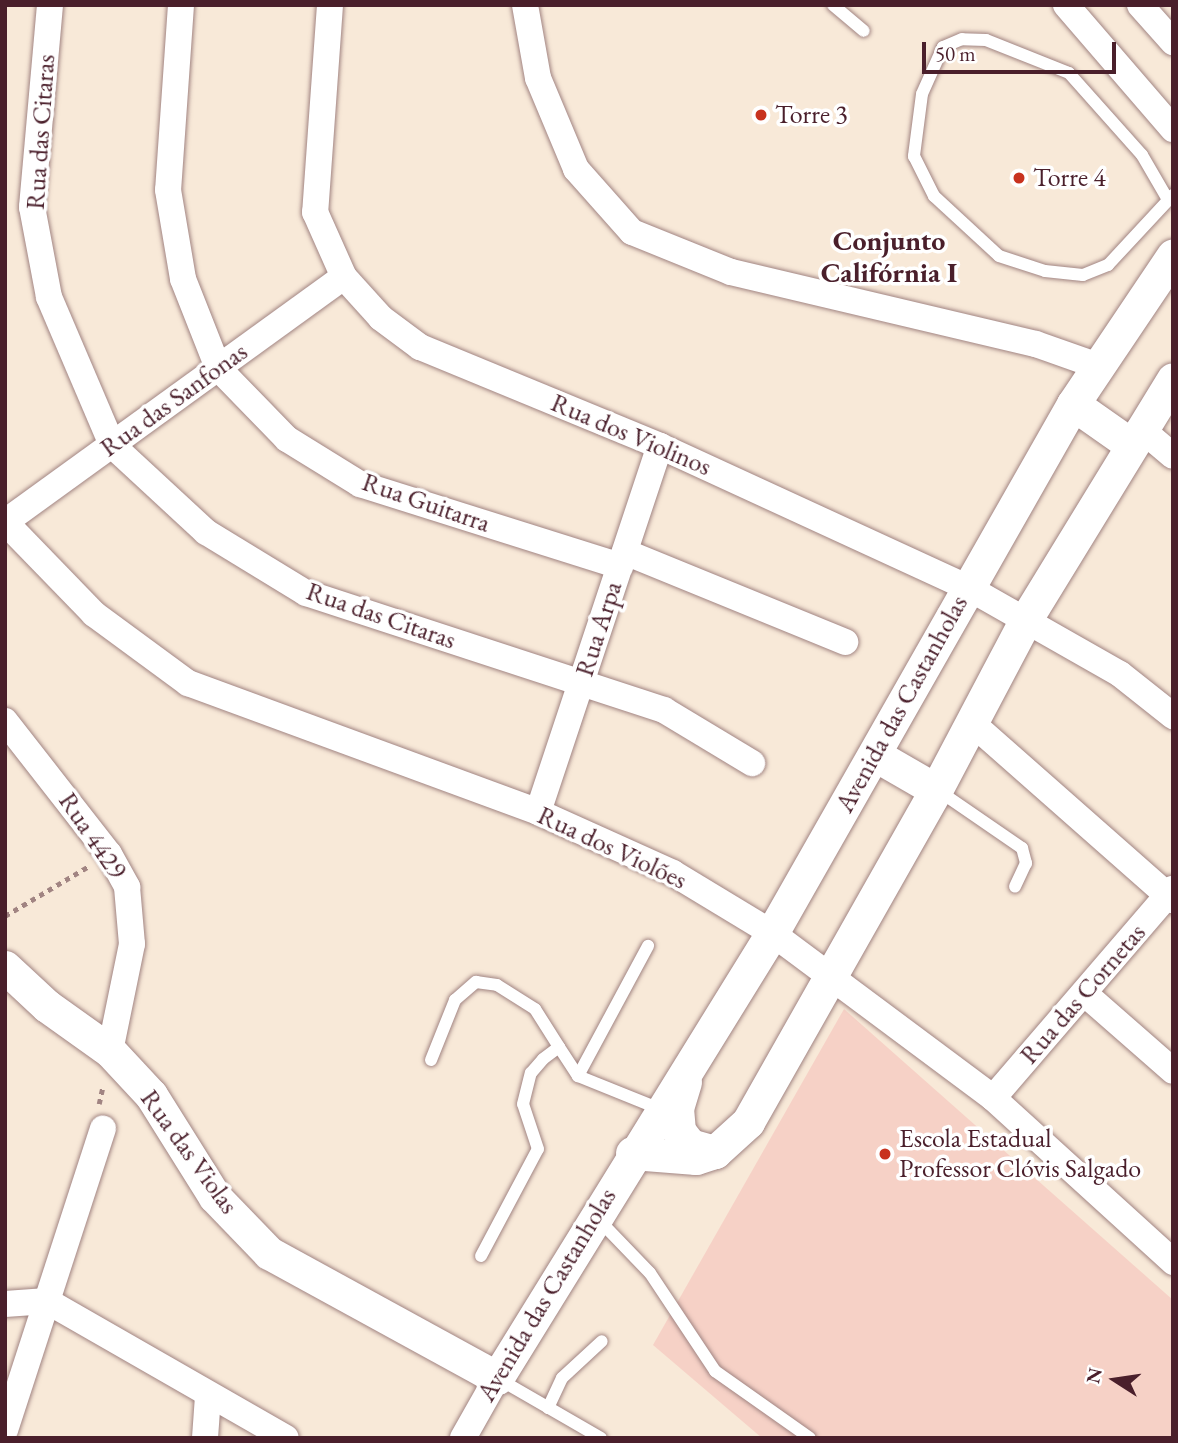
<!DOCTYPE html>
<html>
<head>
<meta charset="utf-8">
<style>
	body { margin:0 }
	#map { position:relative; width:1178px; height:1443px; overflow:hidden; background:#f8e9d8; font-family:"EB Garamond",serif }
	div>[style] { position:absolute }
	[style*='--x'] { left:calc(var(--x)*1px); top:calc(var(--y)*1px); width:calc(var(--w)*1px); rotate:calc(var(--a)*1deg) }
	.built>* { inset:0; background:#f6d1c6 }
	.path>* { height:4.5px; margin-top:-2.25px; transform-origin:0; background:repeating-linear-gradient(90deg,#a18482 0 5px,transparent 0 10px) }
	.roads { filter:drop-shadow(0 0 2px #a18482) drop-shadow(0 0 2px #a18482) }
	.service>* { height:12px; margin:-6px; padding:0 6px; transform-origin:6px; border-radius:6px; background:#fff }
	.minor>* { height:26px; margin:-13px; padding:0 13px; transform-origin:13px; border-radius:13px; background:#fff }
	.tertiary>* { height:33px; margin:-16.5px; padding:0 16.5px; transform-origin:16.5px; border-radius:16.5px; background:#fff }
	.dots>* { width:19px; height:19px; translate:-50% -50%; box-sizing:border-box; border:4px solid #fff; border-radius:50% }
	span { translate:-50% -50%; white-space:nowrap; text-align:center; line-height:1.15; -webkit-text-stroke:7px #fff; paint-order:stroke }
	.poi-label { font-size:26px; color:#4a1f2b }
	.left { translate:0 -50%; text-align:left }
	.street-label { font-size:26px; color:#4a1f2b }
	.neighbourhood-label { font-size:28px; color:#4a1f2b; font-weight:700 }
	.frame { position:absolute; inset:0; border:7px solid #4a1f2b; pointer-events:none }
	.north { position:absolute; left:1080px; top:1345px; width:70px; height:70px; -webkit-text-stroke:5px #fff; paint-order:stroke; rotate:282deg; font-size:19px; font-weight:700; line-height:28px; text-align:center; color:#4a1f2b }
	.north::after { content:''; display:block; margin:auto; width:24px; height:32px; background:#4a1f2b; clip-path:polygon(50% 0,100% 100%,50% 72%,0 100%) }
	.scale { position:absolute; left:922px; top:42px; width:194px; height:32px; box-sizing:border-box; border:4px solid #4a1f2b; border-top:0; padding-left:9px; font-size:21px; line-height:24px; white-space:nowrap; color:#4a1f2b; -webkit-text-stroke:5px #fff; paint-order:stroke }
</style>
</head>
<body>
<div id="map">
	<div class="built">
		<div style="clip-path:polygon(844px 1009px,1173px 1300px,1173px 1438px,762px 1438px,653px 1345px)"></div>
	</div>
	<div class="path">
		<div style="--x:5;--y:916;--w:98;--a:-30.8"></div>
		<div style="--x:99;--y:1104;--w:19;--a:-78"></div>
	</div>
	<div class="roads">
		<div class="service">
			<div style="--x:833;--y:5;--w:40;--a:40"></div>
			<div style="--x:1167;--y:198;--w:50;--a:-120.2"></div>
			<div style="--x:1142;--y:155;--w:110;--a:-131.7"></div>
			<div style="--x:1069;--y:73;--w:89;--a:-158.3"></div>
			<div style="--x:986;--y:40;--w:24;--a:-178"></div>
			<div style="--x:962;--y:39;--w:21;--a:157"></div>
			<div style="--x:943;--y:47;--w:51;--a:114.1"></div>
			<div style="--x:922;--y:94;--w:63;--a:97.4"></div>
			<div style="--x:914;--y:156;--w:45;--a:63.4"></div>
			<div style="--x:934;--y:196;--w:88;--a:42.7"></div>
			<div style="--x:999;--y:256;--w:48;--a:18.1"></div>
			<div style="--x:1045;--y:271;--w:38;--a:6"></div>
			<div style="--x:1083;--y:275;--w:27;--a:-22"></div>
			<div style="--x:1108;--y:265;--w:96;--a:-47.1"></div>
			<div style="--x:939;--y:791;--w:101;--a:34.5"></div>
			<div style="--x:1022;--y:848;--w:16;--a:75"></div>
			<div style="--x:1026;--y:863;--w:26;--a:115"></div>
			<div style="--x:431;--y:1060;--w:65;--a:-68.2"></div>
			<div style="--x:455;--y:1000;--w:28;--a:-41"></div>
			<div style="--x:476;--y:982;--w:21;--a:8"></div>
			<div style="--x:497;--y:985;--w:45;--a:32.3"></div>
			<div style="--x:535;--y:1009;--w:45;--a:57.7"></div>
			<div style="--x:578;--y:1076;--w:148;--a:-61.7"></div>
			<div style="--x:597;--y:1218;--w:76;--a:46.1"></div>
			<div style="--x:650;--y:1273;--w:118;--a:56.4"></div>
			<div style="--x:715;--y:1371;--w:116;--a:35.2"></div>
			<div style="--x:481;--y:1256;--w:121;--a:-62"></div>
			<div style="--x:538;--y:1149;--w:47;--a:-108.4"></div>
			<div style="--x:523;--y:1104;--w:32;--a:-76"></div>
			<div style="--x:531;--y:1073;--w:18;--a:-49"></div>
			<div style="--x:543;--y:1059;--w:20;--a:-37"></div>
			<div style="--x:559;--y:1047;--w:35;--a:57"></div>
			<div style="--x:578;--y:1076;--w:88;--a:21.9"></div>
			<div style="--x:497;--y:1378;--w:120;--a:30"></div>
			<div style="--x:548;--y:1408;--w:33;--a:-65"></div>
			<div style="--x:562;--y:1378;--w:54;--a:-42.8"></div>
		</div>
		<div class="minor">
			<div style="--x:50;--y:5;--w:203;--a:95.1"></div>
			<div style="--x:32;--y:207;--w:92;--a:79.3"></div>
			<div style="--x:49;--y:297;--w:161;--a:66.9"></div>
			<div style="--x:112;--y:445;--w:128;--a:42.8"></div>
			<div style="--x:206;--y:532;--w:117;--a:31.4"></div>
			<div style="--x:306;--y:593;--w:377;--a:18.1"></div>
			<div style="--x:664;--y:710;--w:103;--a:31.1"></div>
			<div style="--x:181;--y:5;--w:185;--a:94"></div>
			<div style="--x:168;--y:190;--w:90;--a:80.4"></div>
			<div style="--x:183;--y:279;--w:96;--a:68.5"></div>
			<div style="--x:218;--y:368;--w:99;--a:45.8"></div>
			<div style="--x:287;--y:439;--w:86;--a:31.7"></div>
			<div style="--x:360;--y:484;--w:273;--a:17.5"></div>
			<div style="--x:330;--y:5;--w:208;--a:94.1"></div>
			<div style="--x:315;--y:212;--w:71;--a:66"></div>
			<div style="--x:344;--y:277;--w:55;--a:47.9"></div>
			<div style="--x:381;--y:318;--w:49;--a:36.6"></div>
			<div style="--x:420;--y:347;--w:260;--a:22.4"></div>
			<div style="--x:660;--y:446;--w:338;--a:24.7"></div>
			<div style="--x:967;--y:587;--w:176;--a:29.6"></div>
			<div style="--x:1120;--y:674;--w:68;--a:38.4"></div>
			<div style="--x:525;--y:5;--w:74;--a:79.9"></div>
			<div style="--x:538;--y:78;--w:99;--a:67.3"></div>
			<div style="--x:576;--y:169;--w:84;--a:48.4"></div>
			<div style="--x:632;--y:232;--w:107;--a:22"></div>
			<div style="--x:731;--y:272;--w:313;--a:13.3"></div>
			<div style="--x:1036;--y:344;--w:66;--a:19.5"></div>
			<div style="--x:1066;--y:5;--w:164;--a:49.2"></div>
			<div style="--x:1140;--y:5;--w:50;--a:48.3"></div>
			<div style="--x:1140;--y:428;--w:43;--a:40.3"></div>
			<div style="--x:5;--y:522;--w:128;--a:45.9"></div>
			<div style="--x:94;--y:614;--w:117;--a:36.3"></div>
			<div style="--x:188;--y:683;--w:373;--a:20.2"></div>
			<div style="--x:538;--y:812;--w:148;--a:24.3"></div>
			<div style="--x:673;--y:873;--w:116;--a:31.2"></div>
			<div style="--x:772;--y:933;--w:276;--a:36.7"></div>
			<div style="--x:993;--y:1098;--w:244;--a:42.3"></div>
			<div style="--x:5;--y:522;--w:418;--a:-35.9"></div>
			<div style="--x:625;--y:552;--w:238;--a:22.2"></div>
			<div style="--x:5;--y:721;--w:169;--a:52"></div>
			<div style="--x:109;--y:854;--w:38;--a:61"></div>
			<div style="--x:127;--y:887;--w:57;--a:85"></div>
			<div style="--x:132;--y:944;--w:109;--a:101.6"></div>
			<div style="--x:972;--y:723;--w:268;--a:41.4"></div>
			<div style="--x:538;--y:812;--w:386;--a:-71.6"></div>
			<div style="--x:1084;--y:993;--w:118;--a:41.2"></div>
			<div style="--x:993;--y:1098;--w:276;--a:-49.3"></div>
			<div style="--x:5;--y:1304;--w:42;--a:-4.1"></div>
			<div style="--x:47;--y:1301;--w:275;--a:29.8"></div>
			<div style="--x:5;--y:1430;--w:317;--a:-72"></div>
			<div style="--x:205;--y:1438;--w:42;--a:-85.9"></div>
			<div style="--x:463;--y:1438;--w:69;--a:-60.5"></div>
		</div>
		<div class="tertiary">
			<div style="--x:1073;--y:404;--w:70;--a:35.1"></div>
			<div style="--x:877;--y:756;--w:68;--a:30"></div>
			<div style="--x:5;--y:967;--w:57;--a:42.9"></div>
			<div style="--x:47;--y:1006;--w:77;--a:35.5"></div>
			<div style="--x:110;--y:1051;--w:60;--a:47"></div>
			<div style="--x:151;--y:1095;--w:120;--a:57.9"></div>
			<div style="--x:215;--y:1197;--w:78;--a:46"></div>
			<div style="--x:269;--y:1253;--w:260;--a:28.7"></div>
			<div style="--x:497;--y:1378;--w:523;--a:-58.28"></div>
			<div style="--x:772;--y:933;--w:609;--a:-60.36"></div>
			<div style="--x:1073;--y:404;--w:179;--a:-56.1"></div>
			<div style="--x:685;--y:1082;--w:27;--a:107"></div>
			<div style="--x:677;--y:1108;--w:23;--a:85"></div>
			<div style="--x:679;--y:1131;--w:18;--a:52"></div>
			<div style="--x:690;--y:1145;--w:26;--a:16"></div>
			<div style="--x:632;--y:1153;--w:64;--a:4.5"></div>
			<div style="--x:696;--y:1158;--w:20;--a:-18"></div>
			<div style="--x:715;--y:1152;--w:45;--a:-42.3"></div>
			<div style="--x:748;--y:1122;--w:382;--a:-60.5"></div>
			<div style="--x:936;--y:790;--w:193;--a:-62.2"></div>
			<div style="--x:1026;--y:619;--w:281;--a:-58.5"></div>
		</div>
	</div>
	<div class="dots">
		<div style="left:761px;top:115px;background:#c8321e"></div>
		<div style="left:1019px;top:178px;background:#c8321e"></div>
		<div style="left:885px;top:1154px;background:#c8321e"></div>
	</div>
	<div class="poi-label">
		<span class="left" style="left:775px;top:115px">Torre 3</span>
		<span class="left" style="left:1033px;top:178px">Torre 4</span>
		<span class="left" style="left:899px;top:1154px">Escola Estadual<br>Professor Clóvis Salgado</span>
	</div>
	<div class="street-label">
		<span style="left:41px;top:132px;rotate:-86deg">Rua das Citaras</span>
		<span style="left:174px;top:400px;rotate:-36deg">Rua das Sanfonas</span>
		<span style="left:631px;top:435px;rotate:23deg">Rua dos Violinos</span>
		<span style="left:426px;top:503px;rotate:19deg">Rua Guitarra</span>
		<span style="left:381px;top:616px;rotate:19deg">Rua das Citaras</span>
		<span style="left:599px;top:629px;rotate:-72deg">Rua Arpa</span>
		<span style="left:902px;top:704px;rotate:-61deg">Avenida das Castanholas</span>
		<span style="left:92px;top:836px;rotate:56deg">Rua 4429</span>
		<span style="left:612px;top:848px;rotate:25deg">Rua dos Violões</span>
		<span style="left:1083px;top:994px;rotate:-49deg">Rua das Cornetas</span>
		<span style="left:189px;top:1152px;rotate:54deg">Rua das Violas</span>
		<span style="left:547px;top:1295px;rotate:-59deg">Avenida das Castanholas</span>
	</div>
	<div class="neighbourhood-label">
		<span style="left:889px;top:256px">Conjunto<br>Califórnia I</span>
	</div>
	<div class="frame"></div>
	<div class="north">N</div>
	<div class="scale">50 m</div>
</div>
</body>
</html>
